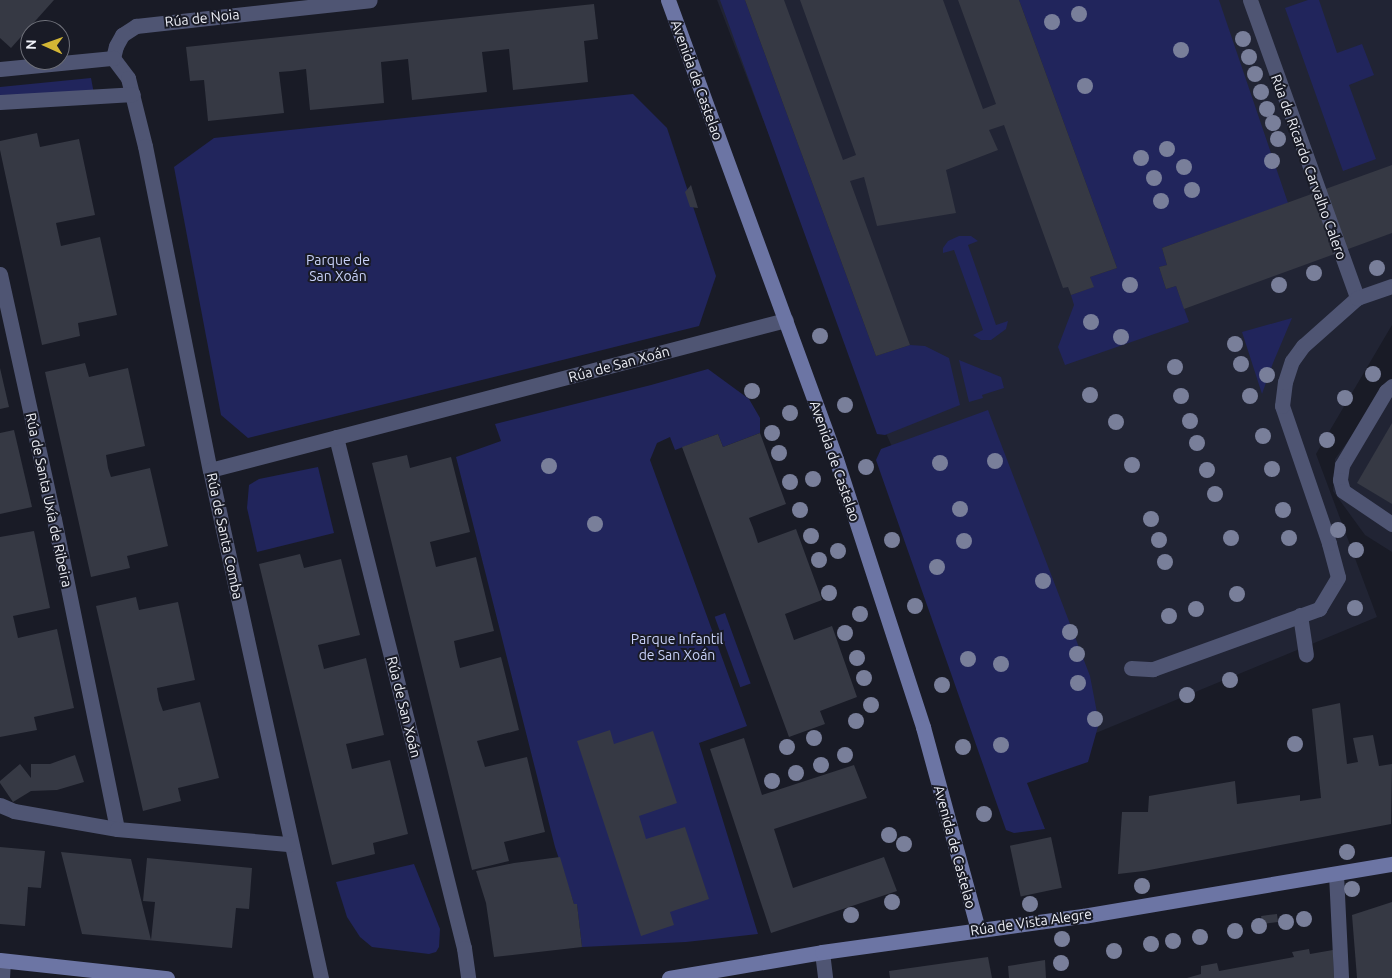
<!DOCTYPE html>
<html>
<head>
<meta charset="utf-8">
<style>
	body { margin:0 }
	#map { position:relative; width:1392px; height:978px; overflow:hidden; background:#191b26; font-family:Ubuntu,sans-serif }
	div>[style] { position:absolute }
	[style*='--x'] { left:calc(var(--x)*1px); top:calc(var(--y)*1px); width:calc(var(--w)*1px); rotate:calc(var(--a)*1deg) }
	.built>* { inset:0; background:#212434 }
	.green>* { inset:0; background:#21255c; transform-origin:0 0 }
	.building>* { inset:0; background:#363944; transform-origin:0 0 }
	.lane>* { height:15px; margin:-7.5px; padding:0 7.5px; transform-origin:7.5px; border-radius:7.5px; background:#4f5573 }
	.street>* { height:15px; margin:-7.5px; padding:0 7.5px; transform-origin:7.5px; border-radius:7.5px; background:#4f5573 }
	.secondary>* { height:15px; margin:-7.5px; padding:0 7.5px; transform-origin:7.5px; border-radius:7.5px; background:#6c75a4 }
	.trees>* { width:16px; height:16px; margin:-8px; border-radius:50%; background:#797f9a }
	span { translate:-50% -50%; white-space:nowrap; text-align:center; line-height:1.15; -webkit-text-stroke:4px #191b26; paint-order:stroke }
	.street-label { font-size:14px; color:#eff1f8 }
	.park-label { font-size:14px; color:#c8d1f8 }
	.north { position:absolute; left:20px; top:20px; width:50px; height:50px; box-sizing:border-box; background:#191b26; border:1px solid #6f717a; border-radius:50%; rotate:272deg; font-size:14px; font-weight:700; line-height:20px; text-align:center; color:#eff1f8 }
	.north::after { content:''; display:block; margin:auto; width:18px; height:22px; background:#d3b635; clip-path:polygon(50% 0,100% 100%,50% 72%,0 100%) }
</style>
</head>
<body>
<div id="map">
	<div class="built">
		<div style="clip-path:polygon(717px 0,1392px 0,1392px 325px,1316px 454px,1377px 617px,1033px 759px,875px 409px)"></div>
		<div style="clip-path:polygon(1392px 380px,1392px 552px,1365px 535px,1333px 491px,1335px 459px)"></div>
	</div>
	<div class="green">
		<div style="clip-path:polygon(720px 0,745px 0,876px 356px,910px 345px,925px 346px,949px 358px,960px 405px,885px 435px,877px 434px)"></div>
		<div style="clip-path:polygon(1019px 0,1219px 0,1288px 203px,1162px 248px,1167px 265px,1159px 267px,1166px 289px,1176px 286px,1189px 322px,1065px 365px,1058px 347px,1074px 305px,1071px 295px,1093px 287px,1090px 277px,1117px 268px)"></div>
		<div style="clip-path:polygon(1308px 0,1319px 0,1337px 53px,1362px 44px,1374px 75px,1349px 85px,1376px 159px,1343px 171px,1285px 8px)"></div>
		<div style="clip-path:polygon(91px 78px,94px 94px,0 95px,0 87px)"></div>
		<div style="clip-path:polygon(633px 94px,667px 128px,716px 276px,699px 326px,248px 438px,221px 415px,174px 167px,214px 138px)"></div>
		<div style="clip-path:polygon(959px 236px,971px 236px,978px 241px,968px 245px,996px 325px,1008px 321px,1006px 329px,991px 340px,981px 340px,973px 335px,983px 330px,954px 250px,943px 253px,943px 248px,948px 241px)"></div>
		<div style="clip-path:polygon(1292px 318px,1273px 363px,1262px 394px,1242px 332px)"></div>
		<div style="clip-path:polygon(959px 360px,1001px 377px,1004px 388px,982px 395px,983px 398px,969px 402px)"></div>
		<div style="clip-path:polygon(708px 369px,749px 399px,760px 418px,760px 433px,723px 447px,718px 434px,675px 450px,670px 437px,657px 443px,650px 460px,747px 726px,699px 743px,758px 934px,686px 942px,582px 947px,577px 905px,574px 904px,555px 847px,456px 457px,501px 441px,495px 424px,651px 385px)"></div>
		<div style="clip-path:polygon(988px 410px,1090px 676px,1099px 723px,1088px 762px,1027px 783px,1045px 829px,1014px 833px,1006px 830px,876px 460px,881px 449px)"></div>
		<div style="clip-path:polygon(318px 467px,334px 533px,257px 552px,247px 508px,249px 485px,259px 479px)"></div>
		<div style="left:725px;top:613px;width:75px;height:11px;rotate:70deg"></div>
		<div style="clip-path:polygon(414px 864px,440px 929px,439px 947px,436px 952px,429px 954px,372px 947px,360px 937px,347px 917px,336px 882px)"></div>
	</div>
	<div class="building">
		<div style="clip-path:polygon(0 0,54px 0,11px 48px,0 38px)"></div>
		<div style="clip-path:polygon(745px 0,784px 0,843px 160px,856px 155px,800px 0,943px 0,983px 109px,996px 104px,958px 0,1019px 0,1117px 268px,1090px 277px,1094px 287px,1071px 295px,1068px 287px,1063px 288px,1004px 125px,989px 130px,998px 150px,946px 170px,956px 213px,877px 226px,864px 177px,850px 181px,910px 345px,876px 356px)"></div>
		<div style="clip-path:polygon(594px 4px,598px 39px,584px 41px,588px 82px,513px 90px,509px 49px,482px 52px,487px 92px,412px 100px,408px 59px,381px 62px,384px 103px,310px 110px,306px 69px,292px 71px,279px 72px,284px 113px,208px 121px,204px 80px,190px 81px,186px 47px)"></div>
		<div style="clip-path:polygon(37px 133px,40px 147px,79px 139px,95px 215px,56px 223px,61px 246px,100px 237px,117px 315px,78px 323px,80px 336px,42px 345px,0 150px,0 141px)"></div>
		<div style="clip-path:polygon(1392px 165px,1392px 233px,1184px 309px,1176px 286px,1166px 289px,1159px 267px,1167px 265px,1162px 248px)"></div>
		<div style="clip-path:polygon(691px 185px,698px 208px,690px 207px,685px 192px)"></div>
		<div style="clip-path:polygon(85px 363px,89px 377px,128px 368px,145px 446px,106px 455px,108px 468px,111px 477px,150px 468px,168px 546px,127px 556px,130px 568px,91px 577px,45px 372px)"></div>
		<div style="clip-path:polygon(0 368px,9px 407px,0 409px)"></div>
		<div style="clip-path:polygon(1392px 423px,1392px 504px,1357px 483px)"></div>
		<div style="clip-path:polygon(14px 430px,32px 507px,0 514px,0 433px)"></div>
		<div style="clip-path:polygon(760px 433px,786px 504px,749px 518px,753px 528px,758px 543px,796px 529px,822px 600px,785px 614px,794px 640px,832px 626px,857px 697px,820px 711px,825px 724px,789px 737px,682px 447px,718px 434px,723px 447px)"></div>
		<div style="clip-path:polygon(407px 455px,410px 468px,451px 457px,470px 532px,430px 542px,436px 567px,476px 557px,494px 631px,454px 641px,457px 656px,460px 668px,501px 657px,519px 730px,477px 741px,485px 767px,527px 757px,545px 832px,504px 842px,509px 861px,472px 870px,372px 463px)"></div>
		<div style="clip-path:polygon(34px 531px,50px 608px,13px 616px,18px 638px,57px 629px,74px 708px,34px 717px,37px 730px,0 737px,0 537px)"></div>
		<div style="clip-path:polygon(300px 554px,304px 568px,341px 559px,360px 635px,318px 645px,324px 669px,366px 658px,384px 735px,346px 744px,352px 769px,390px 760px,408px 834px,373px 843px,375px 854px,332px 865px,259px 564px)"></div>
		<div style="clip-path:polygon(136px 597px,139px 610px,178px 602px,195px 680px,157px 688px,159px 700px,163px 711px,200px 702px,219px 778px,178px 788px,181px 801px,143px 811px,96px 606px)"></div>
		<div style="clip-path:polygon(1340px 703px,1347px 764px,1358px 762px,1353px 738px,1373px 735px,1379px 766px,1392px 764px,1391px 824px,1144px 871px,1118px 874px,1122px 812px,1148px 812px,1149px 796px,1235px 781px,1237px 804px,1300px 795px,1300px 801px,1321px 798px,1312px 709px)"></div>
		<div style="clip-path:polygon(610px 730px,614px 744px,653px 731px,677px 803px,639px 816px,646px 839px,685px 827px,709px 899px,670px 912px,674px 925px,641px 936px,577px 741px)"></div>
		<div style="clip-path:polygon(744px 738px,762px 795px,854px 765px,867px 798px,774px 829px,793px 888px,884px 857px,897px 891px,771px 933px,710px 749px)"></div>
		<div style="clip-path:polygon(75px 755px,84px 782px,57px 790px,31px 791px,13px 802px,0 783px,0 781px,20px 764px,31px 778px,31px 764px,50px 764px)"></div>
		<div style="left:1051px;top:837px;width:52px;height:42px;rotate:78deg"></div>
		<div style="clip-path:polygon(0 847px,45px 851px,41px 888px,28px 887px,25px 926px,0 924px)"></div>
		<div style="clip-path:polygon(61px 852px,131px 859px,151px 940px,155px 902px,143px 901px,147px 858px,252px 868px,249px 909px,236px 908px,232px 948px,82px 934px)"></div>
		<div style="clip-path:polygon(560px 857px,574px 904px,577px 904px,582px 947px,494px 957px,486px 903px,476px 871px,514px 863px)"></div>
		<div style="clip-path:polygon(1392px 902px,1392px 978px,1357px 978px,1352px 915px)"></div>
		<div style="left:1277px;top:914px;width:8px;height:16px;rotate:83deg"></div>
		<div style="clip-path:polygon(1309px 949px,1310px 954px,1333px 950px,1334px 978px,1187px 978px,1201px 974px,1201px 966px,1217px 963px,1219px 971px,1289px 958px,1294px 957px,1292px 952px)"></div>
		<div style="clip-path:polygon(988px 957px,992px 978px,890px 978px,889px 971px)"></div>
		<div style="clip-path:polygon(1045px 960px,1046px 978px,1009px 978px,1008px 966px)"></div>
	</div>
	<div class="lane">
		<div style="--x:1392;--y:386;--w:8;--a:140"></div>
		<div style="--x:1386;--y:391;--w:86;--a:120.7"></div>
		<div style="--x:1342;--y:465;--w:15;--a:98"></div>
		<div style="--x:1340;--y:480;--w:11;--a:75"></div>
		<div style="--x:1343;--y:491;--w:59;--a:34"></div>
		<div style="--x:1300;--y:615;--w:40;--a:81.5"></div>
		<div style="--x:1131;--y:668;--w:22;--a:3"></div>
		<div style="--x:1153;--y:669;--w:177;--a:-19.9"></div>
		<div style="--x:1319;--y:609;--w:37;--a:-59"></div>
		<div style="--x:1338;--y:577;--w:35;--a:-105"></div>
		<div style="--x:1329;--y:543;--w:145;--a:-108.9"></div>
		<div style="--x:1282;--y:406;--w:24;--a:-83"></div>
		<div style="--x:1285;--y:382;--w:22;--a:-72"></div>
		<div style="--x:1292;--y:361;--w:19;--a:-54"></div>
		<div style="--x:1303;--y:346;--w:72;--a:-41.6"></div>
	</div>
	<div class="street">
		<div style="--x:1250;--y:0;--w:317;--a:70.2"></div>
		<div style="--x:1357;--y:298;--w:37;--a:-19"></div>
		<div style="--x:113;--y:58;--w:25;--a:53"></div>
		<div style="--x:128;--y:78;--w:70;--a:76"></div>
		<div style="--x:145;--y:146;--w:330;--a:78.7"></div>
		<div style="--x:210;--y:470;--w:520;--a:77.67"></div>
		<div style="--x:113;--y:58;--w:12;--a:-76"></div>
		<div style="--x:116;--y:46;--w:13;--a:-61"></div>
		<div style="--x:122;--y:35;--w:17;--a:-33"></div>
		<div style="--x:136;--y:26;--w:235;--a:-6.3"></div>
		<div style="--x:0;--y:69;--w:114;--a:-5.6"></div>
		<div style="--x:0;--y:102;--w:133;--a:-3.4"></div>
		<div style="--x:0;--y:274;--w:251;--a:77.6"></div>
		<div style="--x:54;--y:519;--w:316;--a:78.5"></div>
		<div style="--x:336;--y:437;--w:527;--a:75.94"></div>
		<div style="--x:464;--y:948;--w:30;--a:82"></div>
		<div style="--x:210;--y:470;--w:595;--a:-14.6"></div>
		<div style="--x:0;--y:805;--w:15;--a:23"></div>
		<div style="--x:14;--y:811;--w:105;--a:9.9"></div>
		<div style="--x:117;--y:829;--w:174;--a:5"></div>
		<div style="--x:1336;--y:874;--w:104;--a:87.2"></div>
		<div style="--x:822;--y:952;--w:26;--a:83"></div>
		<div style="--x:2;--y:978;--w:17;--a:-87"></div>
	</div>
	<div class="secondary">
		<div style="--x:668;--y:0;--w:489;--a:69.9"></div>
		<div style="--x:836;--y:459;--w:282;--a:72"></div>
		<div style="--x:923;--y:727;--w:209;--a:74.8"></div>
		<div style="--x:0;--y:960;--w:168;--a:6.2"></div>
		<div style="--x:669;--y:978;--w:155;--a:-9.6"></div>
		<div style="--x:822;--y:952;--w:263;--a:-7.9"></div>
		<div style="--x:1083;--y:916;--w:313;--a:-9.6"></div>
	</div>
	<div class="trees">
		<div style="left:1079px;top:14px"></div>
		<div style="left:1052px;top:22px"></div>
		<div style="left:1243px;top:39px"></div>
		<div style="left:1181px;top:50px"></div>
		<div style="left:1249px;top:57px"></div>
		<div style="left:1255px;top:74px"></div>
		<div style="left:1085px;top:86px"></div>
		<div style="left:1261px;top:92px"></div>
		<div style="left:1267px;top:109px"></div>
		<div style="left:1273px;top:123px"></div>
		<div style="left:1278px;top:139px"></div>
		<div style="left:1167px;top:149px"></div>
		<div style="left:1141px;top:158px"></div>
		<div style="left:1272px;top:161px"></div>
		<div style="left:1184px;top:167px"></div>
		<div style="left:1154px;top:178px"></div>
		<div style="left:1192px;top:190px"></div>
		<div style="left:1161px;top:201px"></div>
		<div style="left:1377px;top:268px"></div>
		<div style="left:1314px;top:273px"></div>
		<div style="left:1130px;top:285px"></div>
		<div style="left:1279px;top:285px"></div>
		<div style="left:1091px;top:322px"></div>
		<div style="left:820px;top:336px"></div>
		<div style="left:1121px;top:337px"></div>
		<div style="left:1235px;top:344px"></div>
		<div style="left:1241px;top:364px"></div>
		<div style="left:1175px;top:367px"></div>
		<div style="left:1373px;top:374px"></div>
		<div style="left:1267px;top:375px"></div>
		<div style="left:752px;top:391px"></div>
		<div style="left:1090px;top:395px"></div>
		<div style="left:1181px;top:396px"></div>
		<div style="left:1250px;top:396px"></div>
		<div style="left:1345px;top:398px"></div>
		<div style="left:845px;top:405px"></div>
		<div style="left:790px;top:413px"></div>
		<div style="left:1190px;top:421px"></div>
		<div style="left:1116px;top:422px"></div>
		<div style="left:772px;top:433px"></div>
		<div style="left:1263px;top:436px"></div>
		<div style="left:1327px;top:440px"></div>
		<div style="left:1197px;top:443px"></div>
		<div style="left:779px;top:453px"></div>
		<div style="left:995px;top:461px"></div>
		<div style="left:940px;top:463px"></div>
		<div style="left:1132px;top:465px"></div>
		<div style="left:549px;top:466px"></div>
		<div style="left:866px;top:467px"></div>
		<div style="left:1272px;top:469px"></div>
		<div style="left:1207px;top:470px"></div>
		<div style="left:813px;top:479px"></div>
		<div style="left:790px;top:482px"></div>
		<div style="left:1215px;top:494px"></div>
		<div style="left:960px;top:509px"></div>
		<div style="left:800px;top:510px"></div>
		<div style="left:1283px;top:510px"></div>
		<div style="left:1151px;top:519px"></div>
		<div style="left:595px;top:524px"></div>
		<div style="left:1338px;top:530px"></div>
		<div style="left:811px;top:536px"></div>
		<div style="left:1231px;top:538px"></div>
		<div style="left:1289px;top:538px"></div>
		<div style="left:892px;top:540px"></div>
		<div style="left:1159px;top:540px"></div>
		<div style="left:964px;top:541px"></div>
		<div style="left:1356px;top:550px"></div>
		<div style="left:838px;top:551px"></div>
		<div style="left:819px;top:560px"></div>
		<div style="left:1165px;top:562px"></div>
		<div style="left:937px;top:567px"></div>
		<div style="left:1043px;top:581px"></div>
		<div style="left:829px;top:593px"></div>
		<div style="left:1237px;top:594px"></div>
		<div style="left:915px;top:606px"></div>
		<div style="left:1355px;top:608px"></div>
		<div style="left:1196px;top:609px"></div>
		<div style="left:860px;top:614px"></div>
		<div style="left:1169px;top:616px"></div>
		<div style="left:1070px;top:632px"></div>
		<div style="left:845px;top:633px"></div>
		<div style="left:1077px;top:654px"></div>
		<div style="left:857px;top:658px"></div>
		<div style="left:968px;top:659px"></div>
		<div style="left:1001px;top:664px"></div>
		<div style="left:864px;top:678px"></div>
		<div style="left:1230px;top:680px"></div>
		<div style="left:1078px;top:683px"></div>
		<div style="left:942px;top:685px"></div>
		<div style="left:1187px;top:695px"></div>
		<div style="left:871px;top:705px"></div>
		<div style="left:1095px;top:719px"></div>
		<div style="left:856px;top:721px"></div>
		<div style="left:814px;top:738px"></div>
		<div style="left:1295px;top:744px"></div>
		<div style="left:1001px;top:745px"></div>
		<div style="left:787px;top:747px"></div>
		<div style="left:963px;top:747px"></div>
		<div style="left:845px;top:755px"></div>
		<div style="left:821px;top:765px"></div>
		<div style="left:796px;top:773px"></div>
		<div style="left:772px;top:781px"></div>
		<div style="left:984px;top:814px"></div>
		<div style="left:889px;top:835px"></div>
		<div style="left:904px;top:844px"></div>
		<div style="left:1347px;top:852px"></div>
		<div style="left:1142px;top:886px"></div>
		<div style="left:1352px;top:889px"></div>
		<div style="left:892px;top:902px"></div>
		<div style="left:1030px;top:904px"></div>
		<div style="left:851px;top:915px"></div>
		<div style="left:1304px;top:919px"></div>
		<div style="left:1286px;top:922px"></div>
		<div style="left:1259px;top:926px"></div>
		<div style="left:1235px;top:931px"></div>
		<div style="left:1200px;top:937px"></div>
		<div style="left:1062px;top:939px"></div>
		<div style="left:1173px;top:941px"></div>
		<div style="left:1151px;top:944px"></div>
		<div style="left:1114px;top:951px"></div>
		<div style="left:1061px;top:963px"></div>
	</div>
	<div class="street-label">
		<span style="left:202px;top:18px;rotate:-6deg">Rúa de Noia</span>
		<span style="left:697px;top:80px;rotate:70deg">Avenida de Castelao</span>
		<span style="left:1309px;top:167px;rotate:70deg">Rúa de Ricardo Carvalho Calero</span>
		<span style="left:619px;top:364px;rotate:-15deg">Rúa de San Xoán</span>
		<span style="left:835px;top:461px;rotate:71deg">Avenida de Castelao</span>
		<span style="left:49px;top:500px;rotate:78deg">Rúa de Santa Uxía de Ribeira</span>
		<span style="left:225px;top:536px;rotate:78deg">Rúa de Santa Comba</span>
		<span style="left:404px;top:707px;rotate:76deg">Rúa de San Xoán</span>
		<span style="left:955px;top:847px;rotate:75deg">Avenida de Castelao</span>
		<span style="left:1031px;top:922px;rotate:-8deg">Rúa de Vista Alegre</span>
	</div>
	<div class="park-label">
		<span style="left:338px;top:268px">Parque de<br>San Xoán</span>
		<span style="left:677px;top:647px">Parque Infantil<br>de San Xoán</span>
	</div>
	<div class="north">N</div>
</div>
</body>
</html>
